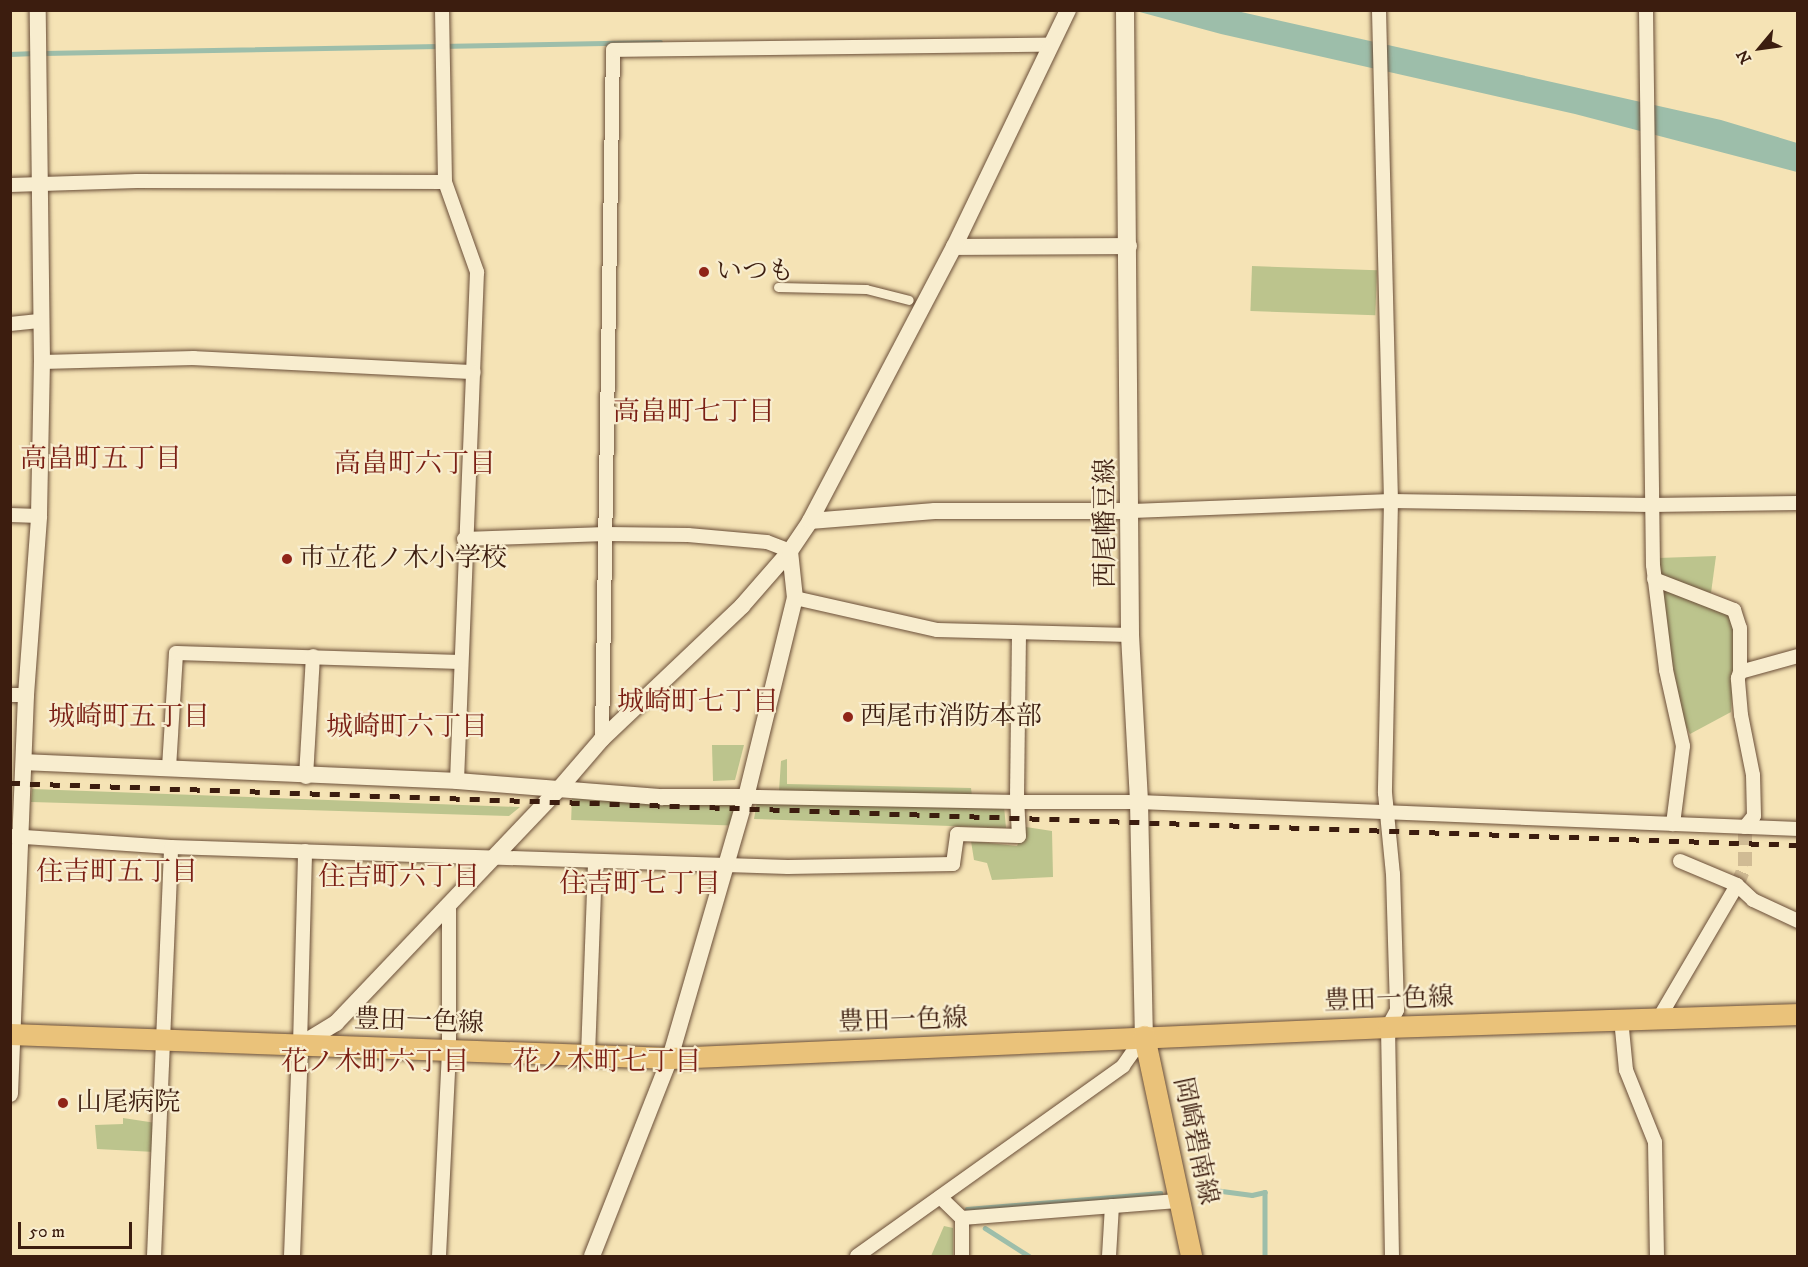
<!DOCTYPE html>
<html>
<head>
<meta charset="utf-8">
<style>
	body { margin:0 }
	#map { position:relative; width:1808px; height:1267px; overflow:hidden; background:#f5e3b5; font-family:"IM FELL DW Pica","Noto Serif JP",serif }
	div>[style] { position:absolute }
	[style*='--x'] { left:calc(var(--x)*1px); top:calc(var(--y)*1px); width:calc(var(--w)*1px); rotate:calc(var(--a)*1deg) }
	.green>* { inset:0; background:#bcc48d; transform-origin:0 0 }
	.water>* { inset:0; background:#9dbeaa }
	.stream>* { height:4.5px; margin:-2.25px; padding:0 2.25px; transform-origin:2.25px; border-radius:2.25px; background:#9dbeaa }
	.minor-tunnel>* { height:14px; margin-top:-7px; transform-origin:0; background:repeating-linear-gradient(90deg,#d0bb94 0 14px,transparent 0 21px) }
	.roads { filter:drop-shadow(0 0 2px #6a4e38) drop-shadow(0 0 2px #6a4e38) }
	.pedestrian>* { height:9px; margin:-4.5px; padding:0 4.5px; transform-origin:4.5px; border-radius:4.5px; background:#f8edcf }
	.minor>* { height:14px; margin:-7px; padding:0 7px; transform-origin:7px; border-radius:7px; background:#f8edcf }
	.tertiary>* { height:16px; margin:-8px; padding:0 8px; transform-origin:8px; border-radius:8px; background:#f8edcf }
	.secondary>* { height:18px; margin:-9px; padding:0 9px; transform-origin:9px; border-radius:9px; background:#f8edcf }
	.primary>* { height:21px; margin:-10.5px; padding:0 10.5px; transform-origin:10.5px; border-radius:10.5px; background:#eac27a }
	.rail>* { height:4.5px; margin-top:-2.25px; transform-origin:0; background:repeating-linear-gradient(90deg,#3c1d0f 0 10px,transparent 0 20px) }
	.dots>* { width:16px; height:16px; translate:-50% -50%; box-sizing:border-box; border:3px solid #f8edcf; border-radius:50% }
	span { translate:-50% -50%; white-space:nowrap; text-align:center; line-height:1.15; -webkit-text-stroke:4.5px #f8edcf; paint-order:stroke }
	.poi-label { font-size:26px; color:#3c1d0f }
	.left { translate:0 -50%; text-align:left }
	.street-label { font-size:26px; color:#3c1d0f }
	.neighbourhood-label { font-size:27px; color:#7a1f14 }
	.frame { position:absolute; inset:0; border:12px solid #3c1d0f; pointer-events:none }
	.north { position:absolute; left:1730px; top:18px; width:60px; height:60px; -webkit-text-stroke:4px #f8edcf; paint-order:stroke; rotate:241deg; font-size:16px; font-weight:700; line-height:24px; text-align:center; color:#3c1d0f }
	.north::after { content:''; display:block; margin:auto; width:21px; height:27px; background:#3c1d0f; clip-path:polygon(50% 0,100% 100%,50% 72%,0 100%) }
	.scale { position:absolute; left:18px; top:1222px; width:114px; height:27px; box-sizing:border-box; border:3px solid #3c1d0f; border-top:0; padding-left:8px; font-size:18px; line-height:21px; white-space:nowrap; color:#3c1d0f; -webkit-text-stroke:4px #f8edcf; paint-order:stroke }
</style>
</head>
<body>
<div id="map">
	<div class="green">
		<div style="left:1252px;top:266px;width:125px;height:45px;rotate:2deg"></div>
		<div style="clip-path:polygon(1716px 556px,1711px 593px,1658px 576px,1658px 558px)"></div>
		<div style="clip-path:polygon(1661px 586px,1730px 614px,1736px 626px,1731px 712px,1690px 734px,1684px 722px,1667px 636px)"></div>
		<div style="clip-path:polygon(712px 745px,744px 745px,735px 780px,713px 781px)"></div>
		<div style="clip-path:polygon(787px 759px,787px 784px,971px 788px,972px 796px,779px 791px,781px 761px)"></div>
		<div style="clip-path:polygon(32px 789px,520px 807px,509px 816px,31px 802px)"></div>
		<div style="left:572px;top:796px;width:168px;height:24px;rotate:2deg"></div>
		<div style="clip-path:polygon(757px 801px,1004px 806px,1006px 828px,754px 819px)"></div>
		<div style="clip-path:polygon(1026px 827px,1052px 831px,1053px 877px,992px 880px,987px 863px,974px 860px,971px 841px,1017px 846px)"></div>
		<div style="clip-path:polygon(123px 1118px,156px 1123px,155px 1152px,97px 1149px,95px 1125px,123px 1124px)"></div>
		<div style="clip-path:polygon(944px 1226px,953px 1228px,953px 1256px,931px 1256px)"></div>
	</div>
	<div class="water">
		<div style="clip-path:polygon(1136px 11px,1237px 11px,1721px 120px,1797px 143px,1797px 172px,1575px 114px,1221px 34px)"></div>
	</div>
	<div class="stream">
		<div style="--x:43;--y:53;--w:617;--a:-1.02"></div>
		<div style="--x:10;--y:54;--w:25;--a:-2"></div>
		<div style="--x:1207;--y:1189;--w:45;--a:7.6"></div>
		<div style="--x:1252;--y:1195;--w:13;--a:-13"></div>
		<div style="--x:1265;--y:1192;--w:64;--a:90"></div>
		<div style="--x:967;--y:1209;--w:194;--a:-4.7"></div>
		<div style="--x:985;--y:1228;--w:52;--a:32.5"></div>
	</div>
	<div class="minor-tunnel">
		<div style="--x:1737;--y:885;--w:21;--a:-67"></div>
		<div style="--x:1745;--y:866;--w:39;--a:-90"></div>
	</div>
	<div class="roads">
		<div class="pedestrian">
			<div style="--x:778;--y:287;--w:88;--a:1.3"></div>
			<div style="--x:866;--y:289;--w:44;--a:14.3"></div>
		</div>
		<div class="minor">
			<div style="--x:442;--y:10;--w:172;--a:89"></div>
			<div style="--x:445;--y:182;--w:96;--a:70.4"></div>
			<div style="--x:477;--y:272;--w:509;--a:92.25"></div>
			<div style="--x:1379;--y:10;--w:491;--a:88.6"></div>
			<div style="--x:1391;--y:501;--w:292;--a:91.2"></div>
			<div style="--x:1385;--y:793;--w:81;--a:84.4"></div>
			<div style="--x:1393;--y:874;--w:136;--a:88.3"></div>
			<div style="--x:1397;--y:1010;--w:19;--a:118"></div>
			<div style="--x:1388;--y:1027;--w:229;--a:89"></div>
			<div style="--x:1646;--y:10;--w:555;--a:89.28"></div>
			<div style="--x:1653;--y:565;--w:106;--a:82.9"></div>
			<div style="--x:1666;--y:670;--w:78;--a:77.4"></div>
			<div style="--x:1683;--y:746;--w:79;--a:97.3"></div>
			<div style="--x:10;--y:185;--w:127;--a:-1.8"></div>
			<div style="--x:137;--y:181;--w:308;--a:0.2"></div>
			<div style="--x:10;--y:324;--w:29;--a:-6"></div>
			<div style="--x:42;--y:362;--w:152;--a:-1.5"></div>
			<div style="--x:194;--y:358;--w:280;--a:2.9"></div>
			<div style="--x:1132;--y:511;--w:259;--a:-2.2"></div>
			<div style="--x:1391;--y:501;--w:260;--a:0.9"></div>
			<div style="--x:1651;--y:505;--w:147;--a:-0.8"></div>
			<div style="--x:10;--y:515;--w:29;--a:2"></div>
			<div style="--x:464;--y:539;--w:142;--a:-2"></div>
			<div style="--x:606;--y:534;--w:82;--a:0.7"></div>
			<div style="--x:688;--y:535;--w:79;--a:5.1"></div>
			<div style="--x:767;--y:542;--w:25;--a:21"></div>
			<div style="--x:1654;--y:579;--w:86;--a:21.2"></div>
			<div style="--x:1734;--y:610;--w:19;--a:72"></div>
			<div style="--x:1740;--y:628;--w:44;--a:90"></div>
			<div style="--x:795;--y:598;--w:146;--a:12.7"></div>
			<div style="--x:937;--y:630;--w:193;--a:1.5"></div>
			<div style="--x:1019;--y:633;--w:169;--a:90.7"></div>
			<div style="--x:1017;--y:802;--w:122;--a:0"></div>
			<div style="--x:1139;--y:802;--w:660;--a:2.35"></div>
			<div style="--x:10;--y:695;--w:16;--a:0"></div>
			<div style="--x:602;--y:739;--w:689;--a:-89.09"></div>
			<div style="--x:613;--y:50;--w:437;--a:-0.7"></div>
			<div style="--x:169;--y:768;--w:115;--a:-86.5"></div>
			<div style="--x:176;--y:653;--w:285;--a:1.8"></div>
			<div style="--x:306;--y:777;--w:121;--a:-86.7"></div>
			<div style="--x:1745;--y:827;--w:14;--a:-51"></div>
			<div style="--x:1754;--y:816;--w:41;--a:-91.4"></div>
			<div style="--x:1753;--y:775;--w:61;--a:-101.3"></div>
			<div style="--x:1741;--y:715;--w:37;--a:-95"></div>
			<div style="--x:1738;--y:678;--w:6;--a:-72"></div>
			<div style="--x:1740;--y:672;--w:60;--a:-15.4"></div>
			<div style="--x:10;--y:836;--w:161;--a:3.9"></div>
			<div style="--x:171;--y:847;--w:617;--a:1.86"></div>
			<div style="--x:788;--y:867;--w:165;--a:-1"></div>
			<div style="--x:953;--y:864;--w:30;--a:-82"></div>
			<div style="--x:957;--y:834;--w:62;--a:1.8"></div>
			<div style="--x:1019;--y:836;--w:34;--a:-93"></div>
			<div style="--x:1017;--y:802;--w:271;--a:-178.9"></div>
			<div style="--x:1680;--y:861;--w:62;--a:22.8"></div>
			<div style="--x:1737;--y:885;--w:22;--a:43"></div>
			<div style="--x:1753;--y:900;--w:50;--a:25"></div>
			<div style="--x:1659;--y:1018;--w:154;--a:-59.6"></div>
			<div style="--x:1621;--y:1019;--w:51;--a:84.4"></div>
			<div style="--x:1626;--y:1070;--w:78;--a:68.1"></div>
			<div style="--x:1655;--y:1142;--w:114;--a:89"></div>
			<div style="--x:300;--y:1045;--w:194;--a:-88.5"></div>
			<div style="--x:588;--y:1055;--w:192;--a:-87.9"></div>
			<div style="--x:940;--y:1197;--w:30;--a:44"></div>
			<div style="--x:962;--y:1218;--w:219;--a:-4.5"></div>
			<div style="--x:154;--y:1256;--w:409;--a:-87.6"></div>
			<div style="--x:439;--y:1256;--w:206;--a:-87.2"></div>
			<div style="--x:449;--y:1050;--w:144;--a:-90"></div>
			<div style="--x:857;--y:1256;--w:327;--a:-35.5"></div>
			<div style="--x:1123;--y:1066;--w:37;--a:-55"></div>
			<div style="--x:962;--y:1256;--w:38;--a:-90"></div>
			<div style="--x:1109;--y:1256;--w:50;--a:-86.6"></div>
		</div>
		<div class="tertiary">
			<div style="--x:954;--y:247;--w:175;--a:-0.3"></div>
			<div style="--x:810;--y:521;--w:125;--a:-4.6"></div>
			<div style="--x:935;--y:511;--w:197;--a:0"></div>
			<div style="--x:24;--y:762;--w:433;--a:2.5"></div>
			<div style="--x:457;--y:781;--w:206;--a:4.5"></div>
			<div style="--x:662;--y:797;--w:84;--a:0"></div>
			<div style="--x:10;--y:1094;--w:399;--a:-87.7"></div>
			<div style="--x:26;--y:695;--w:179;--a:-85.8"></div>
			<div style="--x:39;--y:516;--w:154;--a:-88.9"></div>
			<div style="--x:42;--y:362;--w:352;--a:-90.7"></div>
			<div style="--x:292;--y:1256;--w:211;--a:-87.8"></div>
			<div style="--x:300;--y:1045;--w:42;--a:-31.4"></div>
			<div style="--x:336;--y:1023;--w:323;--a:-46.4"></div>
			<div style="--x:559;--y:789;--w:66;--a:-49.3"></div>
			<div style="--x:602;--y:739;--w:193;--a:-43.5"></div>
			<div style="--x:742;--y:606;--w:73;--a:-48.9"></div>
			<div style="--x:790;--y:551;--w:36;--a:-56"></div>
			<div style="--x:810;--y:521;--w:310;--a:-62.3"></div>
			<div style="--x:954;--y:247;--w:263;--a:-64.3"></div>
			<div style="--x:592;--y:1256;--w:213;--a:-68.5"></div>
			<div style="--x:670;--y:1058;--w:272;--a:-73.8"></div>
			<div style="--x:746;--y:797;--w:205;--a:-76.2"></div>
			<div style="--x:795;--y:598;--w:47;--a:-96.1"></div>
		</div>
		<div class="secondary">
			<div style="--x:1125;--y:10;--w:625;--a:89.54"></div>
			<div style="--x:1130;--y:635;--w:167;--a:86.9"></div>
			<div style="--x:1139;--y:802;--w:234;--a:88.8"></div>
		</div>
		<div class="primary">
			<div style="--x:10;--y:1034;--w:660;--a:2.08"></div>
			<div style="--x:670;--y:1058;--w:719;--a:-2.47"></div>
			<div style="--x:1388;--y:1027;--w:410;--a:-1.8"></div>
			<div style="--x:1144;--y:1036;--w:225;--a:77.9"></div>
		</div>
	</div>
	<div class="rail">
		<div style="--x:10;--y:783;--w:1789;--a:1.99"></div>
	</div>
	<div class="dots">
		<div style="left:704px;top:272px;background:#8f2418"></div>
		<div style="left:287px;top:559px;background:#8f2418"></div>
		<div style="left:848px;top:717px;background:#8f2418"></div>
		<div style="left:63px;top:1103px;background:#8f2418"></div>
	</div>
	<div class="poi-label">
		<span class="left" style="left:716px;top:272px">いつも</span>
		<span class="left" style="left:299px;top:559px">市立花ノ木小学校</span>
		<span class="left" style="left:860px;top:717px">西尾市消防本部</span>
		<span class="left" style="left:76px;top:1103px">山尾病院</span>
	</div>
	<div class="street-label">
		<span style="left:1106px;top:523px;rotate:-90deg">西尾幡豆線</span>
		<span style="left:1389px;top:1000px;rotate:-2deg">豊田一色線</span>
		<span style="left:903px;top:1021px;rotate:-2deg">豊田一色線</span>
		<span style="left:419px;top:1022px;rotate:2deg">豊田一色線</span>
		<span style="left:1195px;top:1141px;rotate:78deg">岡崎碧南線</span>
	</div>
	<div class="neighbourhood-label">
		<span style="left:694px;top:413px">高畠町七丁目</span>
		<span style="left:101px;top:460px">高畠町五丁目</span>
		<span style="left:415px;top:465px">高畠町六丁目</span>
		<span style="left:698px;top:703px">城崎町七丁目</span>
		<span style="left:129px;top:718px">城崎町五丁目</span>
		<span style="left:407px;top:728px">城崎町六丁目</span>
		<span style="left:117px;top:873px">住吉町五丁目</span>
		<span style="left:399px;top:878px">住吉町六丁目</span>
		<span style="left:640px;top:885px">住吉町七丁目</span>
		<span style="left:375px;top:1063px">花ノ木町六丁目</span>
		<span style="left:607px;top:1063px">花ノ木町七丁目</span>
	</div>
	<div class="frame"></div>
	<div class="north">N</div>
	<div class="scale">50 m</div>
</div>
</body>
</html>
